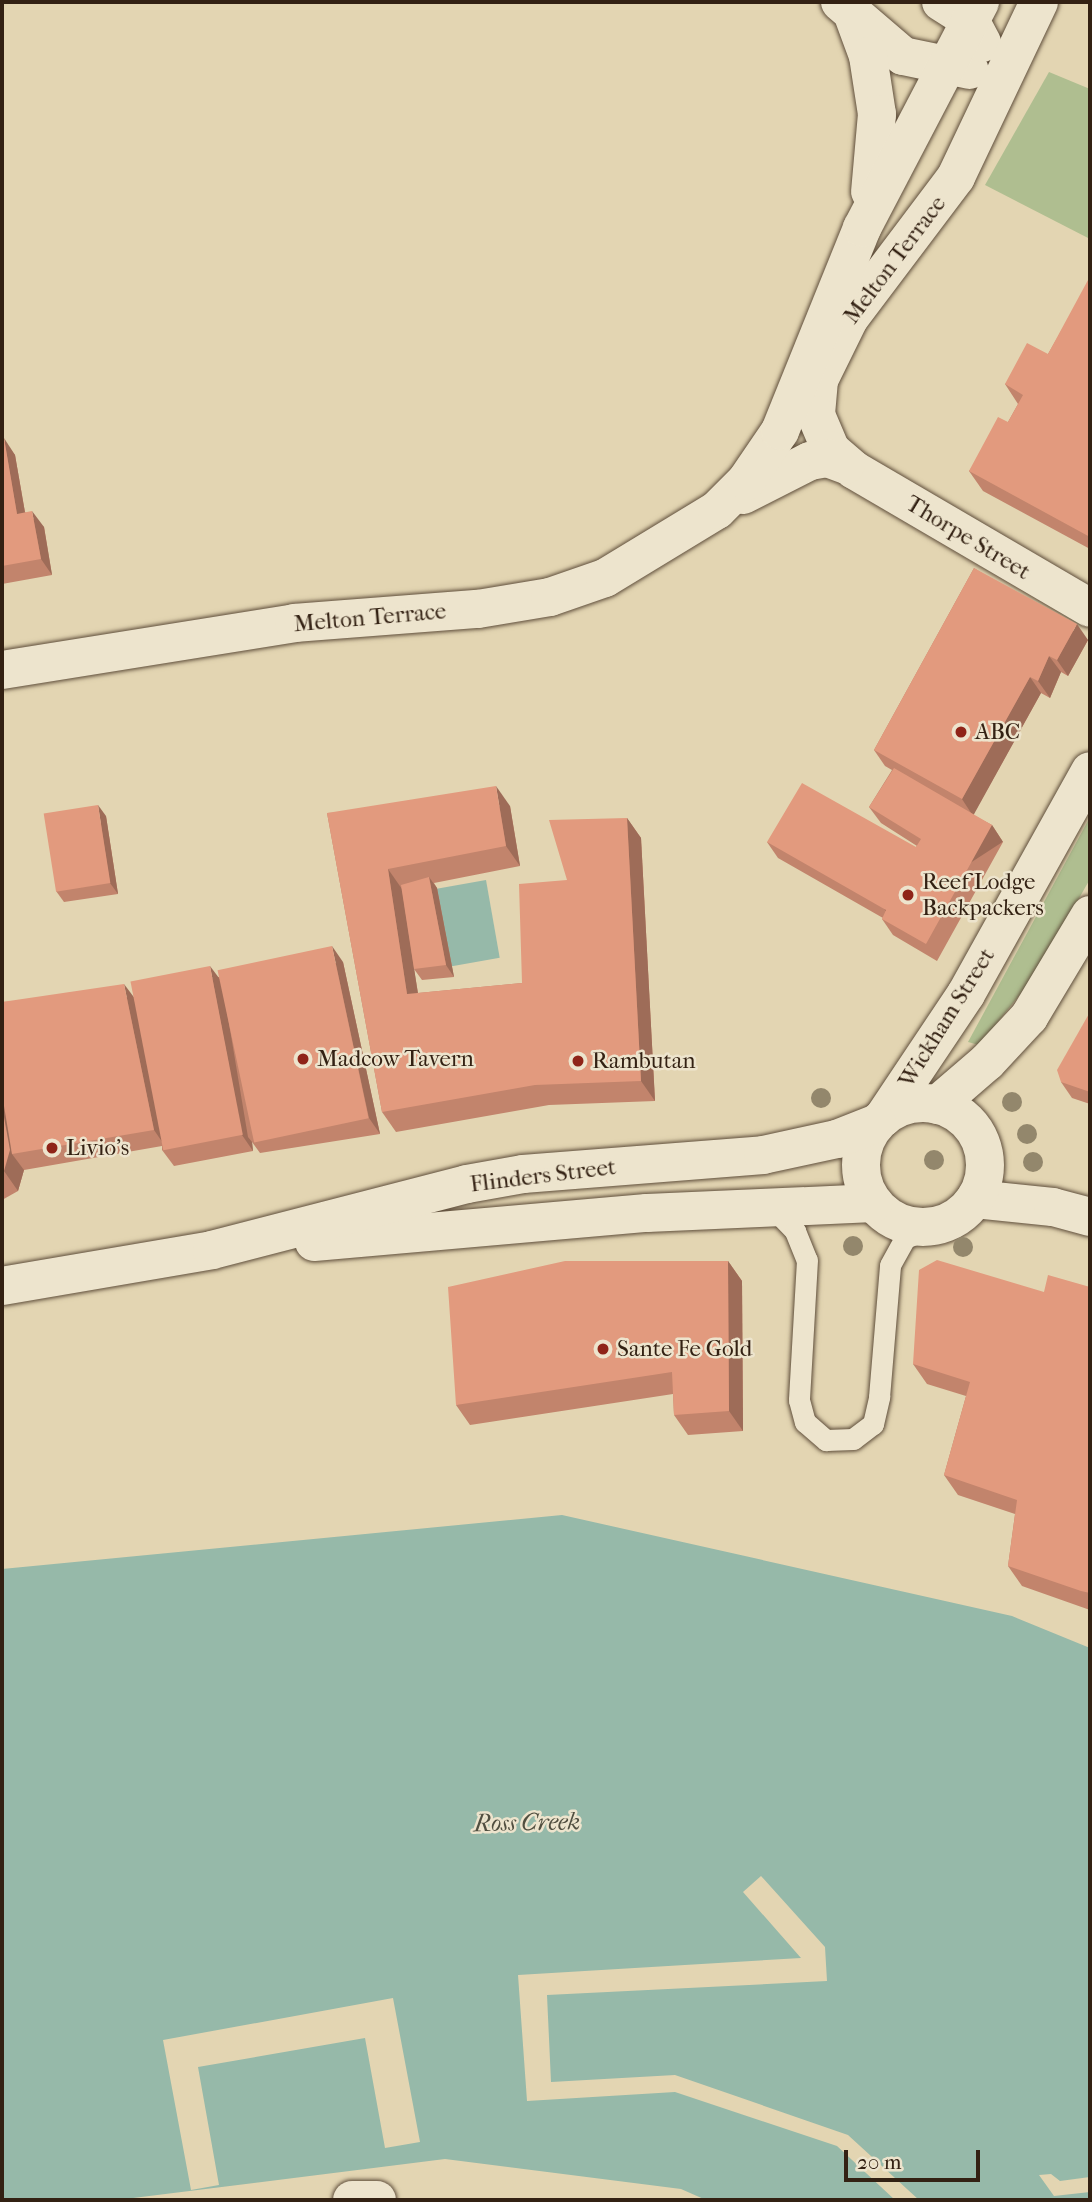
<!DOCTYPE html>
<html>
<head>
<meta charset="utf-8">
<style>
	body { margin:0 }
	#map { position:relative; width:1092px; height:2202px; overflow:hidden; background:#e3d5b2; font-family:"IM FELL French Canon",serif }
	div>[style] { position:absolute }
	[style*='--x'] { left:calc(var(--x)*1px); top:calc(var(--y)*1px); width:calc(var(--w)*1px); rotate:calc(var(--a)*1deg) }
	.green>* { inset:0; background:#afbe90 }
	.water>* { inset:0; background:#96b9a9; transform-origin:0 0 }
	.pier>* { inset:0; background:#e3d5b2 }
	.roads { filter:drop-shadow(0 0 2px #5f4e3b) drop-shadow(0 0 2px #5f4e3b) }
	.service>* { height:21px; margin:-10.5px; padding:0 10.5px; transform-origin:10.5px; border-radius:10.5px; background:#ede4cd }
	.minor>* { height:38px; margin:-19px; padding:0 19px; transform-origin:19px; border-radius:19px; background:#ede4cd }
	.tertiary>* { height:38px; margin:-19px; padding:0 19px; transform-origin:19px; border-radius:19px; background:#ede4cd }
	.secondary>* { height:38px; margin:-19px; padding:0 19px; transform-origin:19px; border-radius:19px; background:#ede4cd }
	.secondary>.ring { margin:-19px; padding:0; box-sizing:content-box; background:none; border:38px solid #ede4cd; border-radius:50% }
	.trees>* { width:20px; height:20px; margin:-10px; border-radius:50%; background:#93876c }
	.wall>* { inset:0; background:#c2846c }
	.shaded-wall>* { inset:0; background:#9e6c58; transform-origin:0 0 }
	.building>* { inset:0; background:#e29a7e; transform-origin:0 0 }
	.dots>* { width:19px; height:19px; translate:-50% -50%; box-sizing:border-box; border:4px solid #ede4cd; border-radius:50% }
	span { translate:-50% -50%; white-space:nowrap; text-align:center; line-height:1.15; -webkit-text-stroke:5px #ede4cd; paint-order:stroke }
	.street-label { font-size:23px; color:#332113 }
	.poi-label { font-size:23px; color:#332113 }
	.left { translate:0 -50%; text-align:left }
	.water-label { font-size:24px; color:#514f40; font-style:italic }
	.frame { position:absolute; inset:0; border:4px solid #332113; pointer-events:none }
	.scale { position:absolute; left:844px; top:2150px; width:136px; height:32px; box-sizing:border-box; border:4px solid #332113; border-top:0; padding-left:9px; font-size:21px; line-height:24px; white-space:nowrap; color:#332113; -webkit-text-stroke:5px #ede4cd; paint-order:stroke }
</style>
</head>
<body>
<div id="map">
	<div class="green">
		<div style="clip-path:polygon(1049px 72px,1090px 89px,1090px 239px,985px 185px)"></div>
		<div style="clip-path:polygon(1090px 817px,1090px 879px,1035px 976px,979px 1045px,968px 1042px)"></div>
	</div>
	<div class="water">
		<div style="left:486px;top:880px;width:79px;height:50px;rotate:80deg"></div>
		<div style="clip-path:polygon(562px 1515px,1012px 1616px,1090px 1648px,1090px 2200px,706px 2200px,681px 2189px,445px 2159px,117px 2200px,2px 2200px,2px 1569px)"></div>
	</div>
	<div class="pier">
		<div style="clip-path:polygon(761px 1876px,825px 1947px,827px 1981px,547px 1995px,551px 2082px,675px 2075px,848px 2135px,919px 2200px,895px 2200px,837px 2146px,675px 2092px,527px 2101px,518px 1975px,801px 1958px,743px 1892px)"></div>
		<div style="clip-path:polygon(393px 1998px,420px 2142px,385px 2148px,365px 2038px,198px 2067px,219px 2185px,191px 2190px,163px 2040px)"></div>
		<div style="clip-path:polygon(1051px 2174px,1060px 2181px,1090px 2177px,1090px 2192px,1054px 2196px,1039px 2175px)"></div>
	</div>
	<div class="roads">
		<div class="service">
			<div style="--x:773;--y:1208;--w:32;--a:46"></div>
			<div style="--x:795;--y:1231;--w:31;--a:68"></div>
			<div style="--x:807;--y:1260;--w:140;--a:93.3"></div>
			<div style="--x:799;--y:1400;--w:23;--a:75"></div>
			<div style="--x:805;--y:1422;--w:28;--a:41"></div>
			<div style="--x:826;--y:1440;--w:27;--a:-2"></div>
			<div style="--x:853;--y:1439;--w:25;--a:-37"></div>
			<div style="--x:873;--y:1424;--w:28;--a:-77"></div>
			<div style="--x:879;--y:1397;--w:132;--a:-85.2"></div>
			<div style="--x:890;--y:1265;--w:31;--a:-61"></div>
			<div style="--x:905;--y:1238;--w:30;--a:-23"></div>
		</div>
		<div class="minor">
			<div style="--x:840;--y:2;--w:83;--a:40.6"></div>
			<div style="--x:903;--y:56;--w:68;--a:11.8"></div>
			<div style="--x:941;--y:2;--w:34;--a:32"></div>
			<div style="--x:970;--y:20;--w:26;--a:62"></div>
			<div style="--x:1039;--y:2;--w:194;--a:115.4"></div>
			<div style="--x:956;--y:177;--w:178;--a:127"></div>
			<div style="--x:849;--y:319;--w:68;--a:116.2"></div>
			<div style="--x:819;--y:380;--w:35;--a:95"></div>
			<div style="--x:816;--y:415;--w:38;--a:67"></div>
			<div style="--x:831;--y:450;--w:30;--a:41"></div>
			<div style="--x:854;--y:470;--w:273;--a:30.3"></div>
			<div style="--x:854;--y:18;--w:40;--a:69.8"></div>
			<div style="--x:868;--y:56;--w:59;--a:81.2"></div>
			<div style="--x:877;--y:114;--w:78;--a:95.1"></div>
			<div style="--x:743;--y:495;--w:75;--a:-26.9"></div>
			<div style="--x:810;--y:461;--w:17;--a:-10"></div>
			<div style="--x:827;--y:458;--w:20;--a:20"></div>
			<div style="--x:2;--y:670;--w:296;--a:-9.1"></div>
			<div style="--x:294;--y:623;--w:185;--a:-4.4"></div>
			<div style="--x:478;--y:609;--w:73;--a:-9.5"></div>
			<div style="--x:550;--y:597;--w:58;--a:-19.1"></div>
			<div style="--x:605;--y:578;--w:131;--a:-31.3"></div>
			<div style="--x:717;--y:510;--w:41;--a:-45"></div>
			<div style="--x:746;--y:481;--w:60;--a:-55.8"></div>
			<div style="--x:780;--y:431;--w:219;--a:-68"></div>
			<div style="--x:862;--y:228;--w:255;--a:-62.4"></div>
			<div style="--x:352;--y:2200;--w:25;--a:0"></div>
		</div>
		<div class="tertiary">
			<div style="--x:937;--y:1105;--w:66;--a:-40.7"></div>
			<div style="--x:987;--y:1062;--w:62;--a:-47"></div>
			<div style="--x:1029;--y:1017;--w:119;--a:-59.1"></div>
			<div style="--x:883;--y:1118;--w:149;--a:-56.2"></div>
			<div style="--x:966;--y:994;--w:255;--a:-60.9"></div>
			<div style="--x:975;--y:1199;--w:78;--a:5.9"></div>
			<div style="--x:1053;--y:1207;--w:38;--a:15"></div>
		</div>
		<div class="secondary">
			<div class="ring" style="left:861px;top:1103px;width:86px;height:86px"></div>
			<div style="--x:314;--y:1242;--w:334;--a:-5"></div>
			<div style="--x:647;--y:1213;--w:227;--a:-2.5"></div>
			<div style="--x:2;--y:1286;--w:213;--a:-9.7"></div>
			<div style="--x:212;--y:1250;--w:263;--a:-14.5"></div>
			<div style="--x:467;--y:1184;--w:57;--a:-10.1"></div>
			<div style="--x:523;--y:1174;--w:241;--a:-4.5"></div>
			<div style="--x:763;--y:1155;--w:76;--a:-12.2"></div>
			<div style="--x:837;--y:1139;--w:43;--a:-21.8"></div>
		</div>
	</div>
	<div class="trees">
		<div style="left:821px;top:1098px"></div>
		<div style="left:1012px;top:1102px"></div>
		<div style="left:1027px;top:1134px"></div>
		<div style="left:934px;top:1160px"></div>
		<div style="left:1033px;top:1162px"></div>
		<div style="left:853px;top:1246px"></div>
		<div style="left:963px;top:1247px"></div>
	</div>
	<div class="wall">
		<div style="clip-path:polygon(1090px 281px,1090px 549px,983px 491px,969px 471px,1008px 422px,1018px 404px,1005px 384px,1048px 354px)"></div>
		<div style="clip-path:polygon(2px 439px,15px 455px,25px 512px,44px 527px,52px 575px,2px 584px)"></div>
		<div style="clip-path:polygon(974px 568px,1088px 640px,1068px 676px,1061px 672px,1050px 698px,1041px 693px,973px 815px,992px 825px,1003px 842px,937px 961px,893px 935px,882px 919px,883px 918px,778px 858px,767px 842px,916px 847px,917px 846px,881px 823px,869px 807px,892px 770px,885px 766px,874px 750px)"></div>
		<div style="clip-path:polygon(510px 806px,520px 866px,434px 883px,437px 888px,454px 977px,422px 980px,414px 969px,418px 993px,522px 983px,567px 880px,627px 818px,641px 838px,655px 1101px,549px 1105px,396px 1132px,382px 1112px,327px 813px)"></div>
		<div style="clip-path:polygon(106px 816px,118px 894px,64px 902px,56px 891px)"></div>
		<div style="clip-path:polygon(343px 962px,380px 1134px,260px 1153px,252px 1142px,253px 1151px,174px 1166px,162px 1150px,162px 1146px,24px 1170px,18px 1191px,2px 1200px,2px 1002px,133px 997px,218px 977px)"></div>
		<div style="clip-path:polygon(1090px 1012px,1090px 1104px,1072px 1098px,1061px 1082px)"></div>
		<div style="clip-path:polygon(728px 1261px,742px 1281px,743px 1431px,688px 1435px,674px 1415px,673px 1394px,470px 1425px,456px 1405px)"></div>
		<div style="clip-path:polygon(1090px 1287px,1090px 1610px,1022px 1586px,1008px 1566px,1015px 1514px,958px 1495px,944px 1475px,966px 1396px,927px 1384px,913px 1364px,1044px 1292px)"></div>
	</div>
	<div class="shaded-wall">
		<div style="clip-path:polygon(4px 438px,15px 455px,28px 530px,17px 514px)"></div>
		<div style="clip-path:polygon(32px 511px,44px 527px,52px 575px,41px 559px)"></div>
		<div style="clip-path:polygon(1077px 624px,1088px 640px,1068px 676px,1057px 660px)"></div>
		<div style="clip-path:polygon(1049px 656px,1061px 672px,1050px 698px,1038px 681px)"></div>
		<div style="clip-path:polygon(1030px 677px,1041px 693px,973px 816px,962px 799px)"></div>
		<div style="clip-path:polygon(496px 786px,510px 806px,520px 866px,506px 846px)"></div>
		<div style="clip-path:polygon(98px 805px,106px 816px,118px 894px,110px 883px)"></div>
		<div style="clip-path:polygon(627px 818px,641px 838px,655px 1101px,641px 1081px)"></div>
		<div style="left:992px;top:825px;width:20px;height:136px;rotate:57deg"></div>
		<div style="clip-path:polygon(388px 869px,402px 889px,421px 1014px,407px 994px)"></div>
		<div style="clip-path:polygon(429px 877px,437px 888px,454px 977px,446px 965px)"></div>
		<div style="clip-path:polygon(332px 946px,343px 962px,380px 1134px,369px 1118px)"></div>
		<div style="clip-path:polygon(210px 966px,222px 982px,248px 1137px,252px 1142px,253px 1151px,242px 1135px)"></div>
		<div style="clip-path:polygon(124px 984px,136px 1000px,165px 1146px,154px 1130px)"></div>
		<div style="clip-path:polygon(2px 1048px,12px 1154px,24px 1170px,18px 1191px,4px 1171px,2px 1106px)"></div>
		<div style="clip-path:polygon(728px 1261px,742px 1281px,743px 1431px,729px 1411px)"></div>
	</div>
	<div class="building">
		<div style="clip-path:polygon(1088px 280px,1090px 281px,1090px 537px,969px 471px,998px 417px,1008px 422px,1023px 395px,1005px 384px,1027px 343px,1048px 354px)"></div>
		<div style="clip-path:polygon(4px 438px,17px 514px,32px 511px,41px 559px,2px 566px,2px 439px)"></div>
		<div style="clip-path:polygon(974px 568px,1077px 624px,1057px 660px,1049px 656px,1038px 681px,1030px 677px,962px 799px,874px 750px)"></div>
		<div style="clip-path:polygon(894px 768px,992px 825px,926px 944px,882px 919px,886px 910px,767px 842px,802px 783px,916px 847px,921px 839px,869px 807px)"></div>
		<div style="clip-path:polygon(496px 786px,506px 846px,388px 869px,407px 994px,522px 983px,519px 884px,567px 880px,549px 820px,627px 818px,641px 1081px,535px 1085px,382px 1112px,327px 813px)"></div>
		<div style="left:98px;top:805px;width:79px;height:55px;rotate:81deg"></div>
		<div style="clip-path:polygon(429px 877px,446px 965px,414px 969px,401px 885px)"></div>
		<div style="left:332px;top:946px;width:176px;height:117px;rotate:78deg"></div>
		<div style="left:210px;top:966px;width:172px;height:81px;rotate:79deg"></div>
		<div style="clip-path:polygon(124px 984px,154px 1130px,12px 1154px,2px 1094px,2px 1002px)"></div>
		<div style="clip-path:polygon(1090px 1012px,1090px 1092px,1061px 1082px,1057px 1070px)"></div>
		<div style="clip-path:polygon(2px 1106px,10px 1150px,4px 1171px,2px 1172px)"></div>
		<div style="clip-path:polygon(937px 1260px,1044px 1292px,1048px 1275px,1090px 1287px,1090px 1593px,1081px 1591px,1008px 1566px,1017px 1500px,944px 1475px,970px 1382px,913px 1364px,919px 1270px)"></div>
		<div style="clip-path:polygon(565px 1261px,728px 1261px,729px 1411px,674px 1415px,672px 1372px,456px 1405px,448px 1287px)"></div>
	</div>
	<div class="dots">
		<div style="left:961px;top:732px;background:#8f2418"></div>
		<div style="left:908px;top:895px;background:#8f2418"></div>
		<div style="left:303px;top:1059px;background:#8f2418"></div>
		<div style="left:578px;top:1061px;background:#8f2418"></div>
		<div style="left:52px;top:1148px;background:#8f2418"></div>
		<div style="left:603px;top:1349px;background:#8f2418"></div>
	</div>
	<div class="street-label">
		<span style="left:895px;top:260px;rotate:-53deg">Melton Terrace</span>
		<span style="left:968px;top:538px;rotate:31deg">Thorpe Street</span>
		<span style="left:370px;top:618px;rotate:-5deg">Melton Terrace</span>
		<span style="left:947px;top:1018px;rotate:-58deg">Wickham Street</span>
		<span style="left:543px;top:1176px;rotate:-7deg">Flinders Street</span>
	</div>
	<div class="poi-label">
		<span class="left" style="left:975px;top:732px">ABC</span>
		<span class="left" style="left:922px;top:895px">Reef Lodge<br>Backpackers</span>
		<span class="left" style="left:317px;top:1059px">Madcow Tavern</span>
		<span class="left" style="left:592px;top:1061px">Rambutan</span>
		<span class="left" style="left:66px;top:1148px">Livio's</span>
		<span class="left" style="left:617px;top:1349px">Sante Fe Gold</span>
	</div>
	<div class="water-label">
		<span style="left:527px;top:1823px;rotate:-1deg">Ross Creek</span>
	</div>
	<div class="frame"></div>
	<div class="scale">20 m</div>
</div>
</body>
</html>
